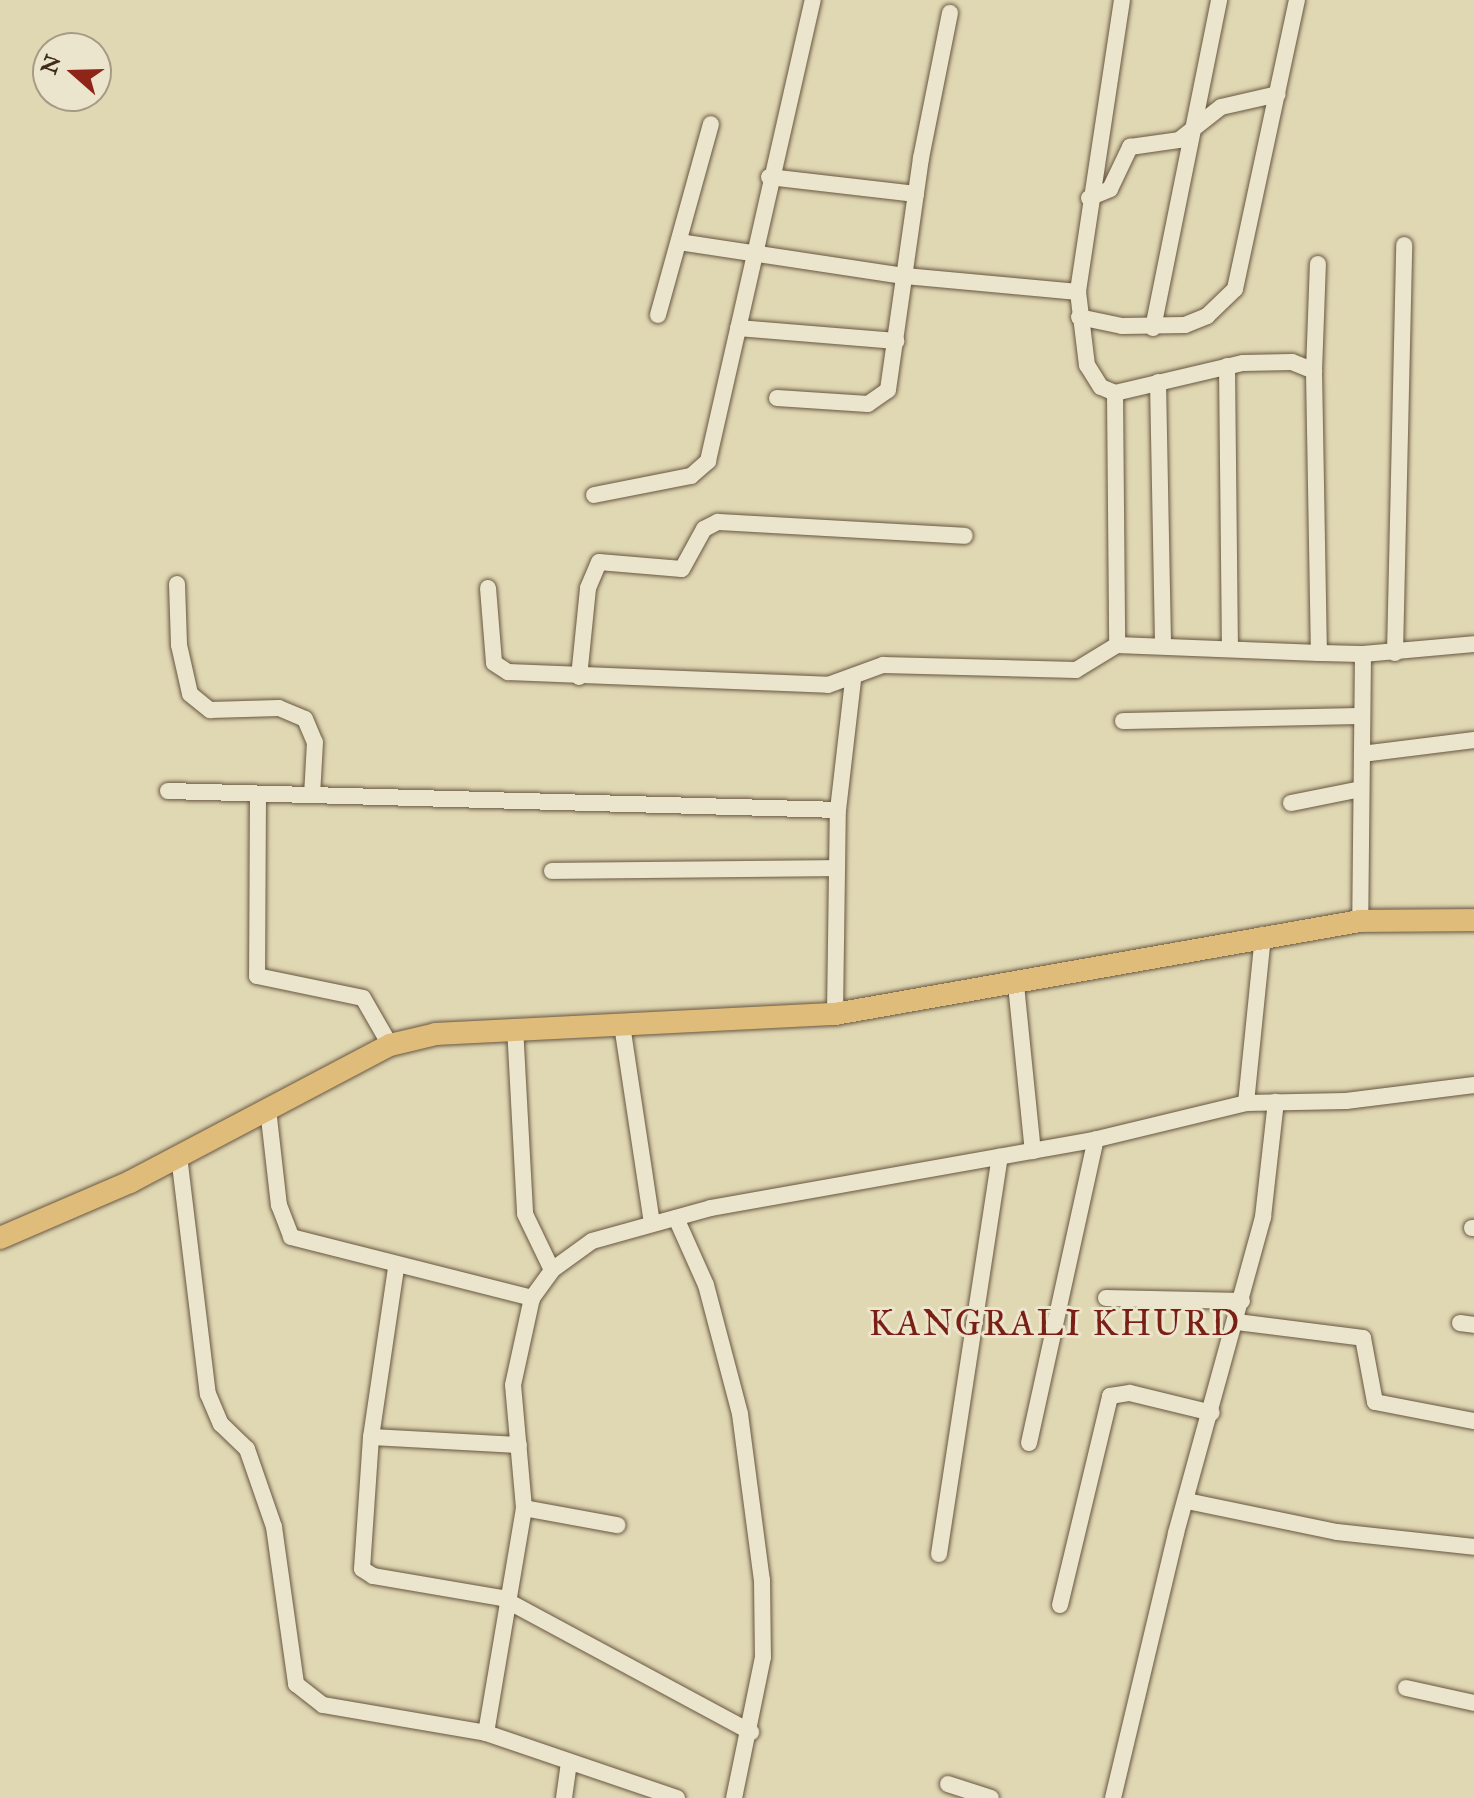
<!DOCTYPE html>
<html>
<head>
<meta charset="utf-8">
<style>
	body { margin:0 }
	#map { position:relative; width:1474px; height:1798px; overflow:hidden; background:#e0d7b3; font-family:"IM FELL Great Primer",serif }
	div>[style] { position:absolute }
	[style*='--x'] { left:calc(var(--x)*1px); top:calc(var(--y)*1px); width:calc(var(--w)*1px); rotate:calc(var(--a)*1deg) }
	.roads { filter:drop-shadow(0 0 2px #685740) drop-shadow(0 0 2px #685740) }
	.minor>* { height:16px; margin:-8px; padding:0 8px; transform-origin:8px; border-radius:8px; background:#ebe5ce }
	.major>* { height:22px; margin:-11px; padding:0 11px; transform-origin:11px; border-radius:11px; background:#e0bc7a }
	span { translate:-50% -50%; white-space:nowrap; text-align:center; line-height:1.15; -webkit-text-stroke:6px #ebe5ce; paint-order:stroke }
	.quarter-label { font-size:36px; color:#7a1f14; letter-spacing:2px }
	.north { position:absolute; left:32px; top:32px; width:80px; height:80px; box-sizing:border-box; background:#ebe5ce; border:2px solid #a79b86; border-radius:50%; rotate:290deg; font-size:22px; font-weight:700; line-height:32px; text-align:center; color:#402c1a }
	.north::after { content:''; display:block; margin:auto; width:28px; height:36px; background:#8f2418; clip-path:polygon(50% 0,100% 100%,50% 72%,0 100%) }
</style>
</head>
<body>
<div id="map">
	<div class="roads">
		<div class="minor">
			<div style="--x:1122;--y:0;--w:295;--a:98.6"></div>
			<div style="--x:1078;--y:292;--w:74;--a:83"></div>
			<div style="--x:1087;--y:365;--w:26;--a:58"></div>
			<div style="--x:1101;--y:387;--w:15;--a:23"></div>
			<div style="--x:1115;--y:393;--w:131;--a:-13.2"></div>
			<div style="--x:1243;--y:363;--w:49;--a:-1.2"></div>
			<div style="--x:1292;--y:362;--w:24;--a:22"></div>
			<div style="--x:1314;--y:371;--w:282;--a:89"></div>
			<div style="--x:1319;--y:653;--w:44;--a:1.3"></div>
			<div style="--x:1363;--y:654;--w:267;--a:90.6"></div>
			<div style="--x:769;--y:177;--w:148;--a:6.6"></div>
			<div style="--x:1089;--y:198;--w:23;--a:-23"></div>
			<div style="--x:1110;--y:189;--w:47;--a:-64.5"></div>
			<div style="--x:1130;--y:147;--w:49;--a:-8.1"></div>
			<div style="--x:1179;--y:140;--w:53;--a:-38.2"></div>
			<div style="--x:1221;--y:107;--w:58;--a:-12.8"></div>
			<div style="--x:679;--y:242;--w:229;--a:8.6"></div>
			<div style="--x:905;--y:276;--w:174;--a:5.3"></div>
			<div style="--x:658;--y:315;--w:198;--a:-74.5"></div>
			<div style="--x:1079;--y:317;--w:44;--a:11.8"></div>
			<div style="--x:1122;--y:326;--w:63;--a:-0.9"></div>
			<div style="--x:1185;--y:325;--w:24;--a:-22"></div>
			<div style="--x:1207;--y:316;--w:39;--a:-44"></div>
			<div style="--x:1235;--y:289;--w:296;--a:-77.9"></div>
			<div style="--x:738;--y:328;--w:159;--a:4.7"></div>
			<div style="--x:1153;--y:328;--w:335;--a:-78.6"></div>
			<div style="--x:1227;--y:366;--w:283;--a:89.4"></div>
			<div style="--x:1314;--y:371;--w:107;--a:-87.9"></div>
			<div style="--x:1158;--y:382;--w:264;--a:88.9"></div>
			<div style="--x:1115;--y:393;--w:252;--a:89.5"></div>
			<div style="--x:777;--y:398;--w:91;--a:3.8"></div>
			<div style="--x:868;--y:404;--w:24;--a:-35"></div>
			<div style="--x:888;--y:390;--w:234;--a:-81.9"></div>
			<div style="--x:921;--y:158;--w:148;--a:-78.7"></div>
			<div style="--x:594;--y:495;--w:99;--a:-11.1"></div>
			<div style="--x:691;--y:476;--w:23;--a:-41"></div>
			<div style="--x:708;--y:461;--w:473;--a:-77.2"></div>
			<div style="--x:177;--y:584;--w:61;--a:88.1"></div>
			<div style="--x:179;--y:645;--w:50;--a:77.3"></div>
			<div style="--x:190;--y:694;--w:26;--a:39"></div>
			<div style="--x:210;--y:710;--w:69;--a:-1.7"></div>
			<div style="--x:279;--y:708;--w:28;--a:23"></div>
			<div style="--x:305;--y:719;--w:25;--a:67"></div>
			<div style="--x:315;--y:742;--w:53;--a:93.2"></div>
			<div style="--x:488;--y:588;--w:75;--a:85.4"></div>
			<div style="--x:494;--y:663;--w:17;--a:33"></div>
			<div style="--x:508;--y:672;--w:320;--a:2.3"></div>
			<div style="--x:828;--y:685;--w:59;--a:-20"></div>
			<div style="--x:883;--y:665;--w:193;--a:1.5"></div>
			<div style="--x:1076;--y:670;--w:48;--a:-31.4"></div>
			<div style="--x:1117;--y:645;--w:202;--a:2.3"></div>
			<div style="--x:1395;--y:653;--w:408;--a:-88.7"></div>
			<div style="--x:1363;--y:654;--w:111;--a:-5.1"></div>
			<div style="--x:579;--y:677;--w:89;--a:-84.2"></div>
			<div style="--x:588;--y:588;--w:28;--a:-67"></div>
			<div style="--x:599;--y:562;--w:83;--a:4.8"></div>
			<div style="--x:682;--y:569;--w:46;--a:-61.2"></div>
			<div style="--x:704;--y:529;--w:16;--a:-27"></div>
			<div style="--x:718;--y:522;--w:247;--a:3.2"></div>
			<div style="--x:1123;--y:721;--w:239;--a:-1.2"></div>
			<div style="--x:1362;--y:754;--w:113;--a:-7.1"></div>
			<div style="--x:168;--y:791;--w:670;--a:1.62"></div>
			<div style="--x:258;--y:794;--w:182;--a:90.3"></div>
			<div style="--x:257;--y:976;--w:108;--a:11.7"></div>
			<div style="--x:363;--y:998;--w:54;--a:60.1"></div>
			<div style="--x:1291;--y:803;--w:71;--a:-11.3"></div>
			<div style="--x:552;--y:871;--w:285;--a:-0.6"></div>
			<div style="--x:1016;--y:985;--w:167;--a:84.2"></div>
			<div style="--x:835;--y:1014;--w:204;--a:-89.2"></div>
			<div style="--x:838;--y:810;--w:131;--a:-83.4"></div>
			<div style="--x:622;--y:1025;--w:200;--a:81.4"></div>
			<div style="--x:515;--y:1027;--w:187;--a:86.9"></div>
			<div style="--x:525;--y:1214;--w:62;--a:64.3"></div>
			<div style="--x:1246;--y:1103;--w:169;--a:-84.2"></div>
			<div style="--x:268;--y:1109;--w:97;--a:83.5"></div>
			<div style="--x:279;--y:1205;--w:34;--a:69"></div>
			<div style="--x:291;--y:1237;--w:249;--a:14.2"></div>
			<div style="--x:179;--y:1156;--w:240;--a:83.1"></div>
			<div style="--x:208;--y:1394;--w:33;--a:67"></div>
			<div style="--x:221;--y:1424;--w:36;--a:44"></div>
			<div style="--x:247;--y:1449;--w:83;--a:70.9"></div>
			<div style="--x:274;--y:1527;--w:159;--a:82"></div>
			<div style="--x:296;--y:1684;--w:34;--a:38"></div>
			<div style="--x:323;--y:1705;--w:165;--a:9.7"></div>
			<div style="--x:676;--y:1218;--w:73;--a:65.9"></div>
			<div style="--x:706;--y:1285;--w:133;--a:75.2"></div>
			<div style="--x:740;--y:1414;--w:167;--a:82.5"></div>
			<div style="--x:762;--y:1580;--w:77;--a:89.3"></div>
			<div style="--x:763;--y:1657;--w:144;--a:101.6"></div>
			<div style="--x:1472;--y:1228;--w:2;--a:0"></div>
			<div style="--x:396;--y:1268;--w:171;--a:98.4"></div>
			<div style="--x:371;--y:1437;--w:132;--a:93.9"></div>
			<div style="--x:362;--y:1569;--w:13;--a:32"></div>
			<div style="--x:373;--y:1576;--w:131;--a:9.7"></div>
			<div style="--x:502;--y:1598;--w:283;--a:28.3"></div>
			<div style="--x:1106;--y:1298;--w:136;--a:1.3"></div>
			<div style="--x:1237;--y:1322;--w:127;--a:7.2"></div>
			<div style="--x:1363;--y:1338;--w:65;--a:79.4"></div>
			<div style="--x:1375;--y:1402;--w:101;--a:10.9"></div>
			<div style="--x:1460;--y:1323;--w:14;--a:8"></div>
			<div style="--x:371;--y:1437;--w:148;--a:3.1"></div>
			<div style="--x:1029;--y:1443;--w:311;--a:-77.6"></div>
			<div style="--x:1187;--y:1501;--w:153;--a:11.7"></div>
			<div style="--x:1337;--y:1532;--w:138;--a:6.2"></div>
			<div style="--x:524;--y:1508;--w:95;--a:10.4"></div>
			<div style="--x:939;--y:1554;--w:402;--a:-81.3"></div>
			<div style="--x:1060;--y:1605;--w:215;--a:-76.5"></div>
			<div style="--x:1110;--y:1396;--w:20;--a:-9"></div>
			<div style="--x:1130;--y:1393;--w:84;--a:13.7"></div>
			<div style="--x:1406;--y:1688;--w:70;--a:12.4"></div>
			<div style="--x:948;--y:1784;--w:45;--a:18"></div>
			<div style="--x:564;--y:1798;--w:36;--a:-82"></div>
			<div style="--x:677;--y:1798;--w:202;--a:-161.2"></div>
			<div style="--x:486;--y:1733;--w:228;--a:-80.4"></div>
			<div style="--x:524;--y:1508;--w:123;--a:-95.1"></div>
			<div style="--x:513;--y:1385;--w:89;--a:-77.7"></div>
			<div style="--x:532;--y:1298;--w:34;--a:-54"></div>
			<div style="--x:552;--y:1270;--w:49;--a:-35.9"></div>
			<div style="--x:592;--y:1241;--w:123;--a:-15.5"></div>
			<div style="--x:711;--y:1208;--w:384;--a:-10.1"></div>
			<div style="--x:1089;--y:1141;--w:162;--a:-13.6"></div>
			<div style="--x:1246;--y:1103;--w:100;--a:-1.1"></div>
			<div style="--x:1346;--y:1101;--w:129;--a:-7.1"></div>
			<div style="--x:1113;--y:1798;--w:272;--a:-76.6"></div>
			<div style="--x:1176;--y:1533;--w:328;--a:-74.6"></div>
			<div style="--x:1263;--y:1217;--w:116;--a:-83.6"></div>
		</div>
		<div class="major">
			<div style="--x:0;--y:1238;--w:142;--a:-23.3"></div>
			<div style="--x:130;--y:1182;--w:294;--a:-27.8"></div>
			<div style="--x:390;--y:1045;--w:47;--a:-13.4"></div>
			<div style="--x:436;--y:1034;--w:400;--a:-2.9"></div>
			<div style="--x:835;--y:1014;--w:533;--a:-10.05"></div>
			<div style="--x:1360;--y:921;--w:114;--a:-0.5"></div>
		</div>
	</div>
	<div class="quarter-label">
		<span style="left:1055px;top:1324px">KANGRALI KHURD</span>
	</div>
	<div class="north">N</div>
</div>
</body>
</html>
